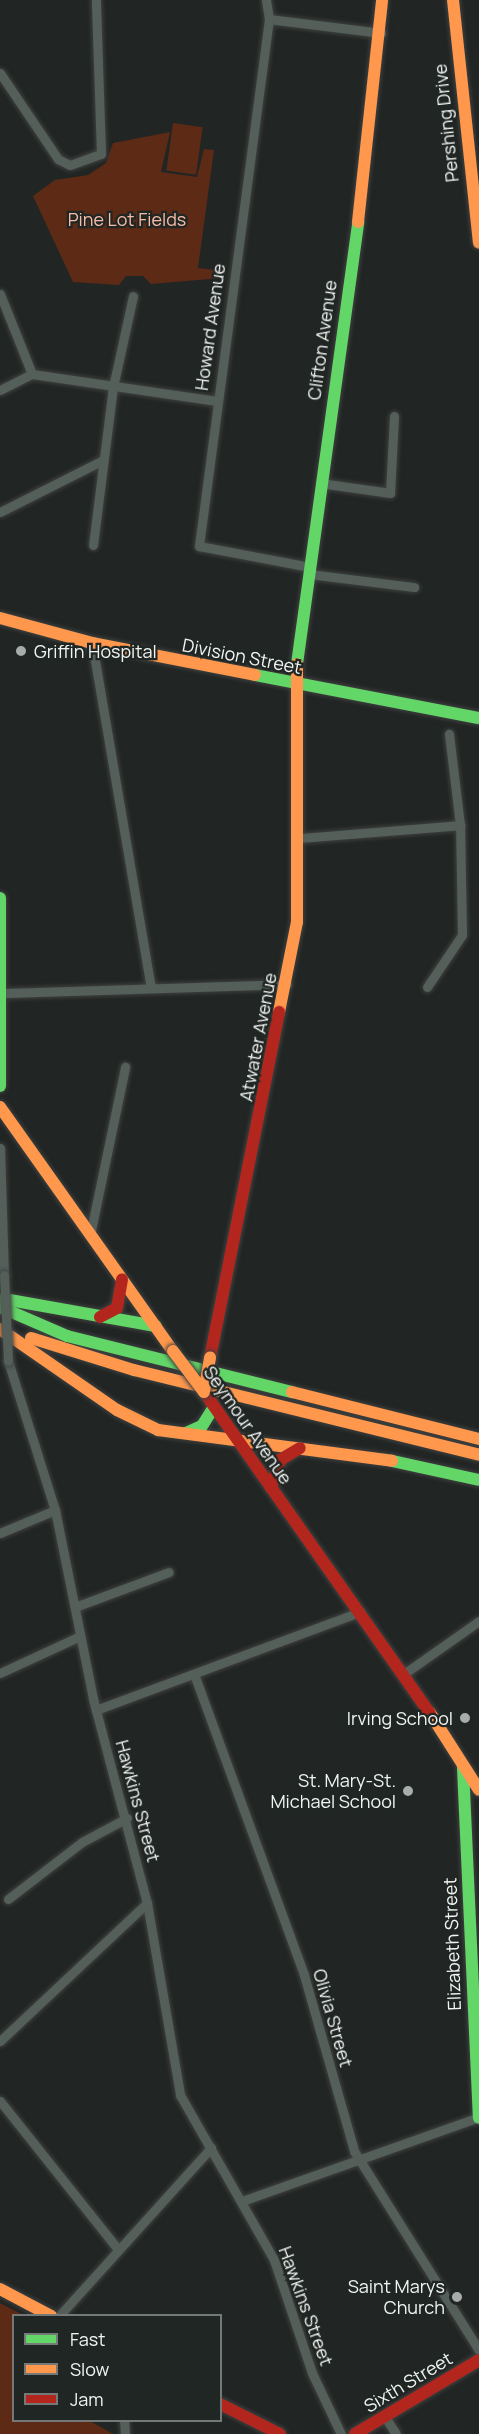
<!DOCTYPE html>
<html>
<head>
<meta charset="utf-8">
<style>
	body { margin:0 }
	#map { position:relative; width:479px; height:2434px; overflow:hidden; background:#212523; font-family:Manrope,sans-serif }
	div>[style] { position:absolute }
	[style*='--x'] { left:calc(var(--x)*1px); top:calc(var(--y)*1px); width:calc(var(--w)*1px); rotate:calc(var(--a)*1deg) }
	.green>* { inset:0; background:#5d2a16; transform-origin:0 0 }
	.roads { filter:drop-shadow(0 0 2px #3f4140) drop-shadow(0 0 2px #3f4140) }
	.street>* { height:9px; margin:-4.5px; padding:0 4.5px; transform-origin:4.5px; border-radius:4.5px; background:#545f5a }
	.fast>* { height:12px; margin:-6px; padding:0 6px; transform-origin:6px; border-radius:6px; background:#63d668 }
	.slow>* { height:12px; margin:-6px; padding:0 6px; transform-origin:6px; border-radius:6px; background:#ff974d }
	.jam>* { height:12px; margin:-6px; padding:0 6px; transform-origin:6px; border-radius:6px; background:#b3261e }
	.bridges { filter:drop-shadow(0 0 2px #3f4140) drop-shadow(0 0 2px #3f4140) }
	.street-bridge>* { height:9px; margin:-4.5px; padding:0 4.5px; transform-origin:4.5px; border-radius:4.5px; background:#545f5a }
	.slow-bridge>* { height:12px; margin:-6px; padding:0 6px; transform-origin:6px; border-radius:6px; background:#ff974d }
	.dots>* { width:16px; height:16px; translate:-50% -50%; box-sizing:border-box; border:3px solid #202623; border-radius:50% }
	span { translate:-50% -50%; white-space:nowrap; text-align:center; line-height:1.15; -webkit-text-stroke:4.5px #202623; paint-order:stroke }
	.street-label { font-size:18px; color:#f1f4f2 }
	.park-label { font-size:18px; color:#f8bba6 }
	.poi-label { font-size:18px; color:#f1f4f2 }
	.left { translate:0 -50%; text-align:left }
	.right { translate:-100% -50%; text-align:right }
	.legend { position:absolute; left:12px; top:2314px; width:210px; height:108px; box-sizing:border-box; background:#202623; border:2px solid #747876; margin:0; padding:8px 10px; list-style:none; font-size:18px; color:#f1f4f2 }
	.legend li { display:flex; align-items:center; gap:12px; height:30px }
	.legend b { width:30px; border:2px solid #747876 }
</style>
</head>
<body>
<div id="map">
	<div class="green">
		<div style="left:173px;top:123px;width:30px;height:48px;rotate:8deg"></div>
		<div style="clip-path:polygon(170px 132px,161px 172px,197px 177px,204px 149px,214px 150px,198px 268px,224px 271px,222px 278px,151px 284px,143px 276px,126px 276px,119px 285px,73px 282px,33px 196px,55px 180px,88px 175px,106px 163px,113px 143px)"></div>
		<div style="clip-path:polygon(0 2303px,23px 2315px,14px 2316px,14px 2420px,90px 2421px,113px 2434px,0 2434px)"></div>
	</div>
	<div class="roads">
		<div class="street">
			<div style="--x:266;--y:0;--w:19;--a:81"></div>
			<div style="--x:269;--y:19;--w:532;--a:97.57"></div>
			<div style="--x:199;--y:546;--w:113;--a:10.7"></div>
			<div style="--x:269;--y:19;--w:113;--a:7.1"></div>
			<div style="--x:0;--y:73;--w:104;--a:56"></div>
			<div style="--x:58;--y:159;--w:13;--a:27"></div>
			<div style="--x:70;--y:165;--w:33;--a:-20"></div>
			<div style="--x:101;--y:154;--w:154;--a:-91.9"></div>
			<div style="--x:0;--y:294;--w:86;--a:68.2"></div>
			<div style="--x:32;--y:374;--w:187;--a:8.3"></div>
			<div style="--x:0;--y:390;--w:36;--a:-27"></div>
			<div style="--x:320;--y:483;--w:71;--a:8.1"></div>
			<div style="--x:390;--y:493;--w:77;--a:-87"></div>
			<div style="--x:0;--y:512;--w:115;--a:-26.8"></div>
			<div style="--x:93;--y:545;--w:159;--a:-82.8"></div>
			<div style="--x:113;--y:387;--w:93;--a:-77.6"></div>
			<div style="--x:309;--y:574;--w:106;--a:7.1"></div>
			<div style="--x:92;--y:643;--w:349;--a:80.3"></div>
			<div style="--x:300;--y:838;--w:161;--a:-4.6"></div>
			<div style="--x:427;--y:987;--w:63;--a:-56.1"></div>
			<div style="--x:462;--y:935;--w:110;--a:-91"></div>
			<div style="--x:460;--y:825;--w:92;--a:-96.9"></div>
			<div style="--x:4;--y:993;--w:283;--a:-1.8"></div>
			<div style="--x:0;--y:1148;--w:127;--a:88.2"></div>
			<div style="--x:90;--y:1235;--w:172;--a:-78.2"></div>
			<div style="--x:8;--y:1361;--w:156;--a:72.5"></div>
			<div style="--x:55;--y:1510;--w:193;--a:78.6"></div>
			<div style="--x:93;--y:1699;--w:211;--a:75.2"></div>
			<div style="--x:147;--y:1903;--w:195;--a:80.2"></div>
			<div style="--x:180;--y:2095;--w:190;--a:60.3"></div>
			<div style="--x:274;--y:2260;--w:119;--a:71.4"></div>
			<div style="--x:312;--y:2373;--w:68;--a:64.6"></div>
			<div style="--x:0;--y:1533;--w:60;--a:-22.7"></div>
			<div style="--x:75;--y:1607;--w:100;--a:-20.4"></div>
			<div style="--x:0;--y:1673;--w:88;--a:-24.8"></div>
			<div style="--x:405;--y:1673;--w:90;--a:-35.1"></div>
			<div style="--x:194;--y:1674;--w:320;--a:69.9"></div>
			<div style="--x:304;--y:1975;--w:183;--a:74.1"></div>
			<div style="--x:354;--y:2151;--w:235;--a:57.9"></div>
			<div style="--x:96;--y:1710;--w:282;--a:-20.4"></div>
			<div style="--x:8;--y:1899;--w:93;--a:-37.6"></div>
			<div style="--x:82;--y:1842;--w:51;--a:-28.1"></div>
			<div style="--x:0;--y:2041;--w:202;--a:-43.2"></div>
			<div style="--x:0;--y:2101;--w:188;--a:51.5"></div>
			<div style="--x:242;--y:2201;--w:251;--a:-19.5"></div>
			<div style="--x:59;--y:2316;--w:227;--a:-47.9"></div>
			<div style="--x:385;--y:2417;--w:20;--a:57"></div>
			<div style="--x:124;--y:2420;--w:14;--a:86"></div>
		</div>
		<div class="fast">
			<div style="--x:297;--y:664;--w:446;--a:-82.1"></div>
			<div style="--x:255;--y:675;--w:228;--a:10.9"></div>
			<div style="--x:0;--y:898;--w:188;--a:90"></div>
			<div style="--x:4;--y:1299;--w:154;--a:10.1"></div>
			<div style="--x:0;--y:1307;--w:73;--a:23.4"></div>
			<div style="--x:67;--y:1336;--w:232;--a:14"></div>
			<div style="--x:186;--y:1433;--w:17;--a:-24"></div>
			<div style="--x:202;--y:1426;--w:22;--a:-58"></div>
			<div style="--x:392;--y:1461;--w:89;--a:12.3"></div>
			<div style="--x:463;--y:1768;--w:350;--a:87.4"></div>
		</div>
		<div class="slow">
			<div style="--x:453;--y:0;--w:244;--a:83.9"></div>
			<div style="--x:358;--y:222;--w:223;--a:-83.8"></div>
			<div style="--x:0;--y:618;--w:95;--a:15.2"></div>
			<div style="--x:92;--y:643;--w:166;--a:11.1"></div>
			<div style="--x:279;--y:1012;--w:92;--a:-78.7"></div>
			<div style="--x:297;--y:922;--w:258;--a:-90"></div>
			<div style="--x:0;--y:1107;--w:299;--a:54.7"></div>
			<div style="--x:0;--y:1329;--w:142;--a:34.7"></div>
			<div style="--x:117;--y:1410;--w:46;--a:26"></div>
			<div style="--x:158;--y:1430;--w:236;--a:7.5"></div>
			<div style="--x:31;--y:1338;--w:108;--a:17.3"></div>
			<div style="--x:134;--y:1370;--w:355;--a:13.8"></div>
			<div style="--x:292;--y:1392;--w:193;--a:14.1"></div>
			<div style="--x:430;--y:1713;--w:91;--a:57.5"></div>
			<div style="--x:0;--y:2289;--w:58;--a:27.9"></div>
		</div>
		<div class="jam">
			<div style="--x:100;--y:1317;--w:19;--a:-28"></div>
			<div style="--x:117;--y:1308;--w:29;--a:-80"></div>
			<div style="--x:210;--y:1358;--w:353;--a:-78.7"></div>
			<div style="--x:204;--y:1392;--w:393;--a:54.9"></div>
			<div style="--x:271;--y:1488;--w:29;--a:-72"></div>
			<div style="--x:280;--y:1460;--w:23;--a:-31"></div>
			<div style="--x:220;--y:2404;--w:67;--a:26.6"></div>
			<div style="--x:355;--y:2434;--w:144;--a:-30.8"></div>
		</div>
	</div>
	<div class="bridges">
		<div class="street-bridge">
			<div style="--x:4;--y:1275;--w:86;--a:87.3"></div>
		</div>
		<div class="slow-bridge">
			<div style="--x:173;--y:1351;--w:51;--a:52.9"></div>
			<div style="--x:204;--y:1392;--w:35;--a:-80"></div>
		</div>
	</div>
	<div class="dots">
		<div style="left:21px;top:651px;background:#a8acaa"></div>
		<div style="left:465px;top:1718px;background:#a8acaa"></div>
		<div style="left:408px;top:1791px;background:#a8acaa"></div>
		<div style="left:457px;top:2297px;background:#a8acaa"></div>
	</div>
	<div class="street-label">
		<span style="left:446px;top:123px;rotate:-96deg">Pershing Drive</span>
		<span style="left:210px;top:327px;rotate:-82deg">Howard Avenue</span>
		<span style="left:322px;top:340px;rotate:-82deg">Clifton Avenue</span>
		<span style="left:242px;top:656px;rotate:11deg">Division Street</span>
		<span style="left:258px;top:1037px;rotate:-79deg">Atwater Avenue</span>
		<span style="left:248px;top:1425px;rotate:55deg">Seymour Avenue</span>
		<span style="left:138px;top:1801px;rotate:75deg">Hawkins Street</span>
		<span style="left:452px;top:1944px;rotate:-92deg">Elizabeth Street</span>
		<span style="left:333px;top:2018px;rotate:74deg">Olivia Street</span>
		<span style="left:306px;top:2306px;rotate:70deg">Hawkins Street</span>
		<span style="left:408px;top:2382px;rotate:-31deg">Sixth Street</span>
	</div>
	<div class="park-label">
		<span style="left:127px;top:219px">Pine Lot Fields</span>
	</div>
	<div class="poi-label">
		<span class="left" style="left:34px;top:651px">Griffin Hospital</span>
		<span class="right" style="left:453px;top:1718px">Irving School</span>
		<span class="right" style="left:396px;top:1791px">St. Mary-St.<br>Michael School</span>
		<span class="right" style="left:445px;top:2297px">Saint Marys<br>Church</span>
	</div>
	<ul class="legend">
	<li><b style="height:8px;background:#63d668"></b>Fast</li>
	<li><b style="height:8px;background:#ff974d"></b>Slow</li>
	<li><b style="height:8px;background:#b3261e"></b>Jam</li>
	</ul>
</div>
</body>
</html>
